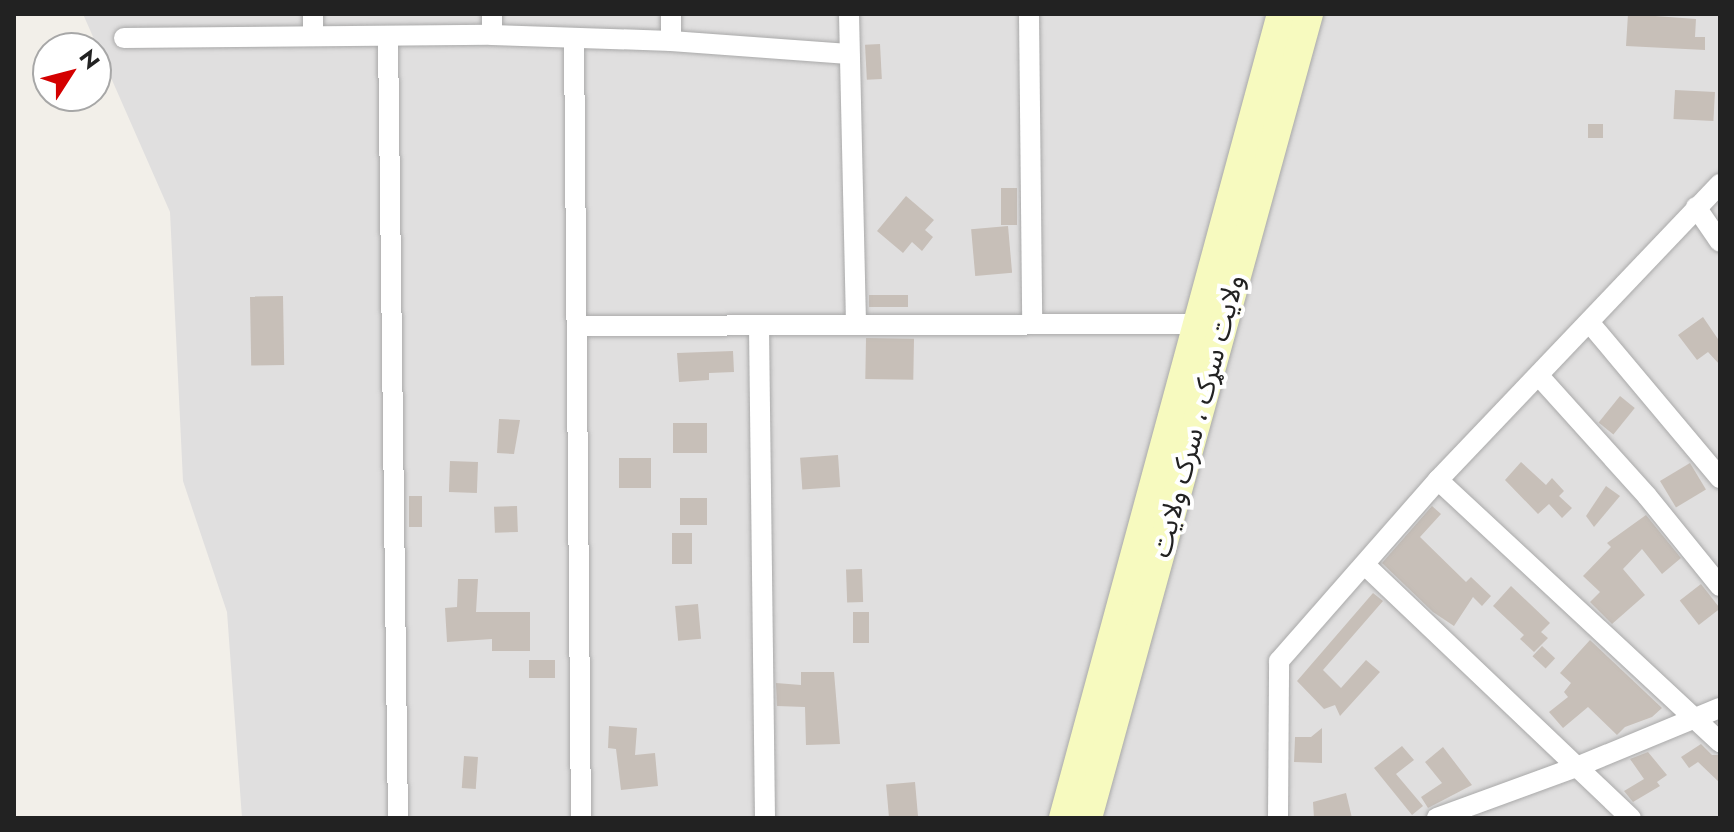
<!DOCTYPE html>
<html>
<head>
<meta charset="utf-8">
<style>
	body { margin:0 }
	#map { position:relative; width:1734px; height:832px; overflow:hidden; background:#f2efe9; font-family:Jost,"Noto Sans Arabic",sans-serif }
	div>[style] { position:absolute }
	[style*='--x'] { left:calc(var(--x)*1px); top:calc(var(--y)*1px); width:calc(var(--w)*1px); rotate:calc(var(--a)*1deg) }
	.residential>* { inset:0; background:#e0dfdf }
	.building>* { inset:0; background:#c7bfb8; transform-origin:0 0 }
	.roads { filter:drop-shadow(0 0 2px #a9a9a9) drop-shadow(0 0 2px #a9a9a9) }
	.minor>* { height:20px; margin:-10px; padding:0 10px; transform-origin:10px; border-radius:10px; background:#fff }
	.secondary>* { height:28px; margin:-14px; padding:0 14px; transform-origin:14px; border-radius:14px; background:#f7fabf }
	span { translate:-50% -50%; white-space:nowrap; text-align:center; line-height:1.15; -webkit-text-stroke:8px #fff; paint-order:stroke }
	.street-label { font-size:28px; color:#222 }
	.frame { position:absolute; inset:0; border:16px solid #222; pointer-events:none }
	.north { position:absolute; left:32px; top:32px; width:80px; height:80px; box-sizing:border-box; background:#fff; border:2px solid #a7a7a7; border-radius:50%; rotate:54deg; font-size:22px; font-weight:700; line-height:32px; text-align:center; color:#222 }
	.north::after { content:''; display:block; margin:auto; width:28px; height:36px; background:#d40000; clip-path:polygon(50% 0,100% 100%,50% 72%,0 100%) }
</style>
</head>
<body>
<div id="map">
	<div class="residential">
		<div style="clip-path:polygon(83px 14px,1720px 14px,1720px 818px,242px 818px,227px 612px,183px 481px,170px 212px)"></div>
	</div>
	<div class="building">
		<div style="clip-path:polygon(1628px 14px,1696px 19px,1695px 37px,1705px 37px,1705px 50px,1626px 46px)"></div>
		<div style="left:880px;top:44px;width:35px;height:15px;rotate:87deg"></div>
		<div style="left:1675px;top:90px;width:40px;height:29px;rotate:3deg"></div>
		<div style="left:1588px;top:124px;width:15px;height:14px"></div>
		<div style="left:1001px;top:188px;width:16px;height:37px"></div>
		<div style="clip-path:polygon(906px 196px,934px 220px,925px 230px,933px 237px,922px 251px,912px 242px,903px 253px,877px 231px)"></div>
		<div style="left:1008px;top:226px;width:47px;height:37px;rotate:85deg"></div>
		<div style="left:908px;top:295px;width:12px;height:39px;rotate:90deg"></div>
		<div style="left:283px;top:296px;width:69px;height:33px;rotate:89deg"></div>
		<div style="clip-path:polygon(1703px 317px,1720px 342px,1720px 365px,1708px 352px,1697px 360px,1678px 335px)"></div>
		<div style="left:866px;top:338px;width:48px;height:41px;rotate:1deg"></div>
		<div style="clip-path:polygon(733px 351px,734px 372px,709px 373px,709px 380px,679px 382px,677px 353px)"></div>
		<div style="left:1620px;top:396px;width:19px;height:34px;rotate:39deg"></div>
		<div style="clip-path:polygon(499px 419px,520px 420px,514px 454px,497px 453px)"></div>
		<div style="left:673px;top:423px;width:34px;height:30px"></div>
		<div style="left:838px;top:455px;width:32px;height:38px;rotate:86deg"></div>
		<div style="left:619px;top:458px;width:32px;height:30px"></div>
		<div style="left:450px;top:461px;width:28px;height:31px;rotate:2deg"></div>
		<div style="clip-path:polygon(1521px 462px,1546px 485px,1552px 478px,1564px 491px,1559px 496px,1572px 508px,1562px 518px,1549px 504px,1538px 514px,1505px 480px)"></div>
		<div style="left:1690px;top:463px;width:31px;height:35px;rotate:59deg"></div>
		<div style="clip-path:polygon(1606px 486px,1620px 496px,1594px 527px,1586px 516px)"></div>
		<div style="left:409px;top:496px;width:13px;height:31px"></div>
		<div style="left:680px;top:498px;width:27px;height:27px"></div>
		<div style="left:517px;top:506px;width:26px;height:23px;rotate:88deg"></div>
		<div style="clip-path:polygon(1432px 506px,1441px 514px,1420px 537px,1466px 582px,1471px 577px,1491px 596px,1482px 606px,1473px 597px,1454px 626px,1433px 612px,1382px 563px)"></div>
		<div style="clip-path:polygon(1646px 515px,1681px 558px,1662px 574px,1642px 549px,1623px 569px,1645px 595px,1612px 624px,1590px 602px,1600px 592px,1583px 576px,1611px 547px,1607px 543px)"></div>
		<div style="left:672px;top:533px;width:20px;height:31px"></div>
		<div style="left:862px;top:569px;width:33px;height:16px;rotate:88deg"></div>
		<div style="clip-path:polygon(458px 579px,478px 579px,476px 612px,530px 612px,530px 651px,492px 651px,492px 639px,447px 642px,445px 608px,457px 607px)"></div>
		<div style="left:1701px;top:584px;width:31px;height:27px;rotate:52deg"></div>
		<div style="clip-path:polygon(1511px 586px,1550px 623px,1541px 632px,1548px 638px,1534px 652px,1520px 639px,1524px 635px,1493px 606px)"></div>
		<div style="clip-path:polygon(1373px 593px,1383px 601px,1323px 670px,1341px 688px,1366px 660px,1380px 672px,1340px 716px,1335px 705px,1324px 709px,1297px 681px)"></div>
		<div style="left:698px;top:604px;width:35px;height:23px;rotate:85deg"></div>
		<div style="left:853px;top:612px;width:16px;height:31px"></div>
		<div style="clip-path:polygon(1590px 640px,1662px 708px,1652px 717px,1625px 727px,1617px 735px,1588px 707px,1563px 728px,1549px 712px,1568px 697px,1564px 692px,1571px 683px,1560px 673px)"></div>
		<div style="left:1542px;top:646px;width:18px;height:14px;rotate:43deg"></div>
		<div style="left:529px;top:660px;width:26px;height:18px"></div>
		<div style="clip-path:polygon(801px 672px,834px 672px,840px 744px,806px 745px,805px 707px,777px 706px,776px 683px,801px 685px)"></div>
		<div style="clip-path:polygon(609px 726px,637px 728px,635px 755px,655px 753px,658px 786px,621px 790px,616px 749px,608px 748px)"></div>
		<div style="clip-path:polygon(1322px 728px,1322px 763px,1294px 762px,1295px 737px,1311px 737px)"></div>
		<div style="clip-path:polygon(1701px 744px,1712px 755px,1720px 755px,1720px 783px,1698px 762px,1689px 768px,1681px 757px)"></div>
		<div style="clip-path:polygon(1402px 746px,1414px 760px,1396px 774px,1423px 806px,1412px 815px,1374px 768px)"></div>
		<div style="clip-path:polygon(1443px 747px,1472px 785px,1428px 808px,1421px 797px,1442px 783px,1425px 762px)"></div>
		<div style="clip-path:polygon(1648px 752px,1667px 775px,1657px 782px,1660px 786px,1633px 802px,1624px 791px,1644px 779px,1630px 759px)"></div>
		<div style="left:464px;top:756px;width:14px;height:32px;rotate:4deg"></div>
		<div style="left:915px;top:782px;width:36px;height:29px;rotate:85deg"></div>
		<div style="clip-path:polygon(1346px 793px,1352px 818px,1314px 818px,1313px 802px)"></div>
	</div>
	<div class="roads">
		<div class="minor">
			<div style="--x:313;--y:14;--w:22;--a:90"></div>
			<div style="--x:492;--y:14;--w:21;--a:90"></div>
			<div style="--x:671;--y:14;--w:27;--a:90"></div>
			<div style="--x:849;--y:14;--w:309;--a:88.7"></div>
			<div style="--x:1029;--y:14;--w:309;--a:89.4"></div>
			<div style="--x:388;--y:37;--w:781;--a:89.27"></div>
			<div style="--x:124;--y:38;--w:368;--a:-0.5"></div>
			<div style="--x:492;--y:35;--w:179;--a:1.9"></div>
			<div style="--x:671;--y:41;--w:178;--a:4.2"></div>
			<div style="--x:574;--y:38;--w:780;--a:89.49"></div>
			<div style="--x:1696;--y:207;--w:42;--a:55.6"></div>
			<div style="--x:1589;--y:322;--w:204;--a:50"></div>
			<div style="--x:578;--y:326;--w:618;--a:-0.19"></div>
			<div style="--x:759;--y:327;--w:491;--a:89.3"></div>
			<div style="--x:1539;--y:376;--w:161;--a:48"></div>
			<div style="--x:1647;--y:496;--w:116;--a:51"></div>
			<div style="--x:1438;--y:480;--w:385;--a:42.9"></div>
			<div style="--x:1365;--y:565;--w:367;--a:43.6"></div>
			<div style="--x:1278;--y:818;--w:157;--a:-89.6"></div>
			<div style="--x:1279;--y:661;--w:241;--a:-48.7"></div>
			<div style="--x:1438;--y:480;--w:409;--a:-46.4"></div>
			<div style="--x:1437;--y:818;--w:151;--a:-20.1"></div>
			<div style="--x:1579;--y:766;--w:152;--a:-22.4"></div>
		</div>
		<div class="secondary">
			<div style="--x:1063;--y:818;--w:833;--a:-74.83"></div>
			<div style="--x:1088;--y:818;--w:834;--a:-74.63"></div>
		</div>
	</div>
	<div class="street-label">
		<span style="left:1198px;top:416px;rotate:-75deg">ولایت سړک ، سرک ولایت</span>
	</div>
	<div class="frame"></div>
	<div class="north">N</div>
</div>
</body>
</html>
